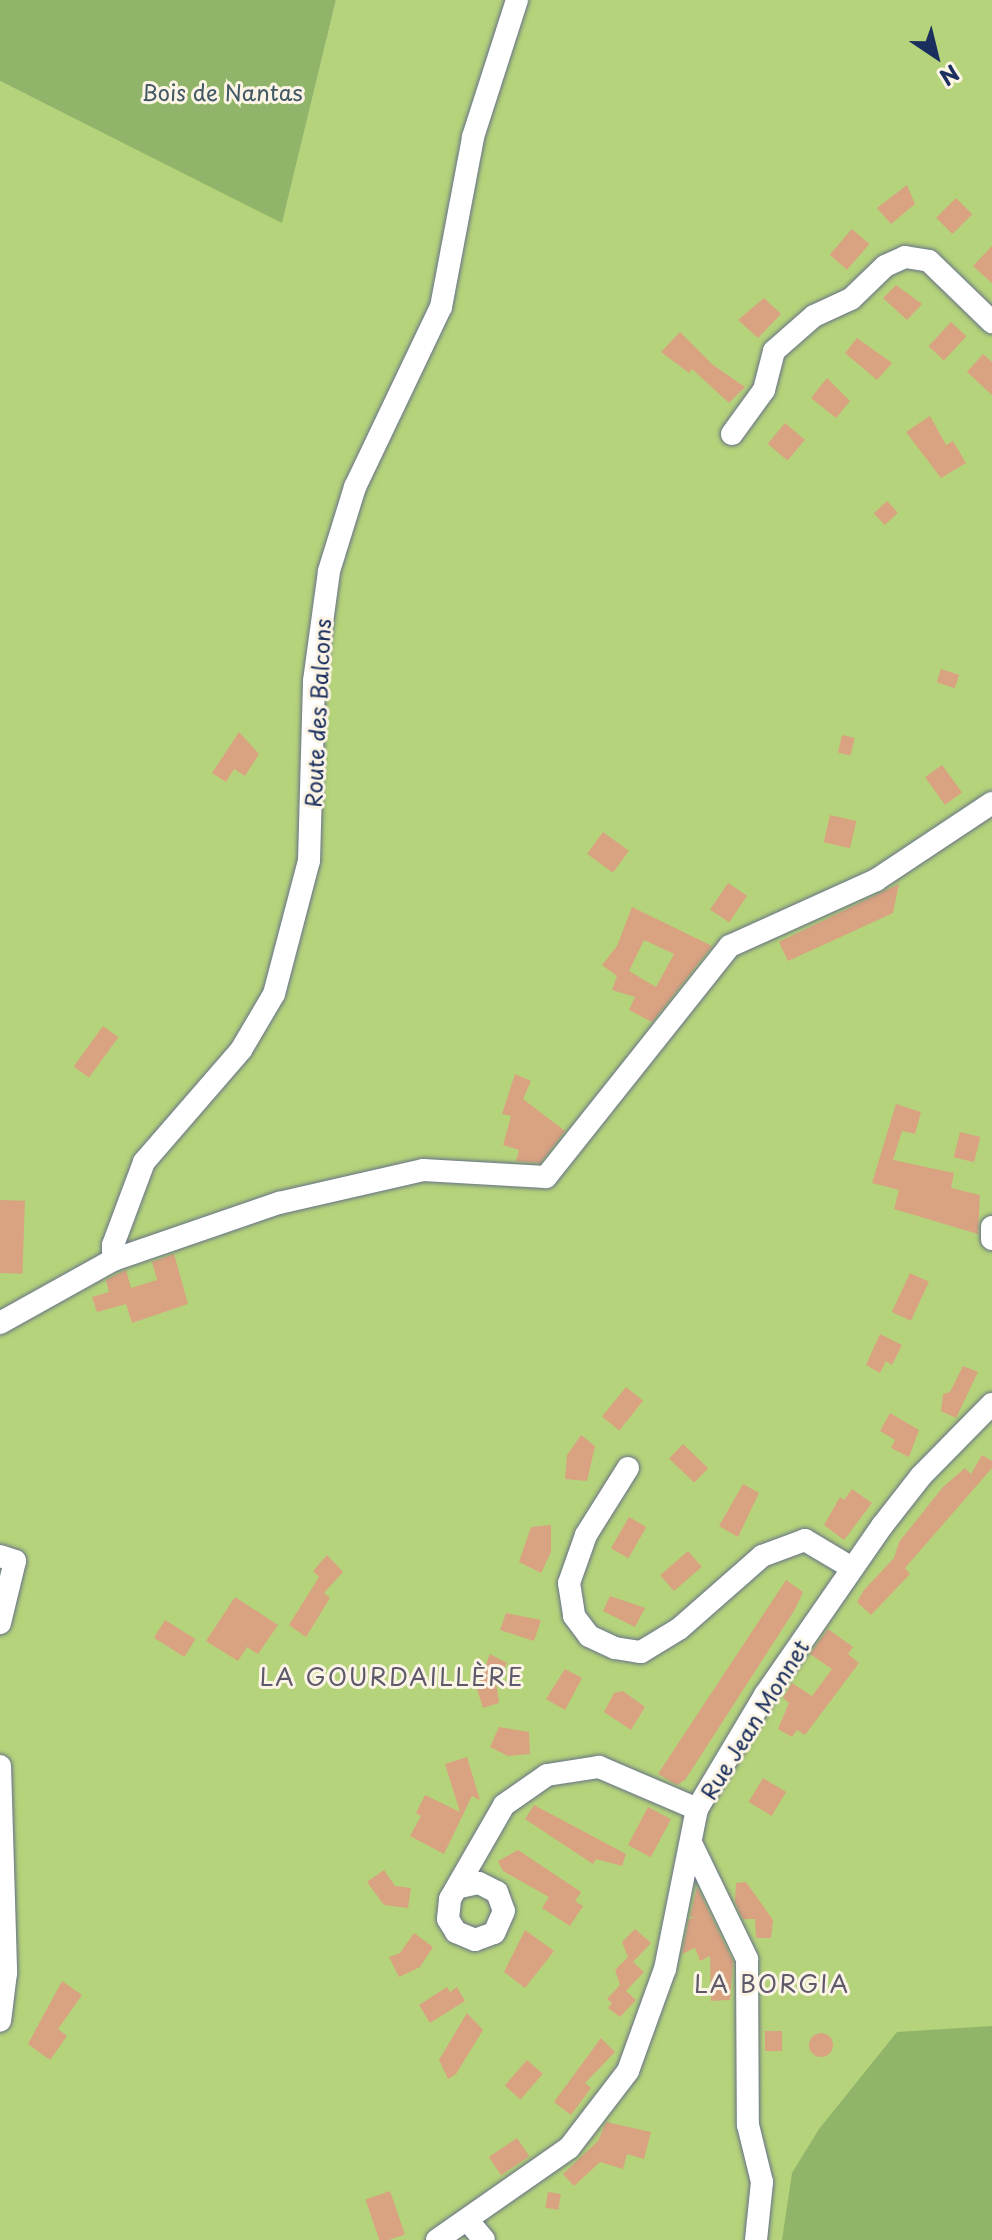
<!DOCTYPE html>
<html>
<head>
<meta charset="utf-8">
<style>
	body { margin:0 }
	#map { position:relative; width:992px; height:2240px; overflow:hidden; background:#f4ebd2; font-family:"Playpen Sans",sans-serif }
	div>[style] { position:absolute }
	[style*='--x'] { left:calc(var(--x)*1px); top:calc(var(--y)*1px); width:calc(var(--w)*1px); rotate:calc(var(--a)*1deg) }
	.green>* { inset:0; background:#b5d37a }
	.forest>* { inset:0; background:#90b56a }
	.building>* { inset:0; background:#d9a382; transform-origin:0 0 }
	.round { border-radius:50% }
	.roads { filter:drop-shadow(0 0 2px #677187) drop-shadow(0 0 2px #677187) }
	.minor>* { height:22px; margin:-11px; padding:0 11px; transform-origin:11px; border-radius:11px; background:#fff }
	span { translate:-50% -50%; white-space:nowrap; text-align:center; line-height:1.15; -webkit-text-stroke:6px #fcf5e5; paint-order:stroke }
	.park-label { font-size:22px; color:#425865 }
	.street-label { font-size:22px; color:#1b2f5e }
	.neighbourhood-label { font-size:24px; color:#5e586b; letter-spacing:2px }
	.north { position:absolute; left:896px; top:16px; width:80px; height:80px; -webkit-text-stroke:6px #fcf5e5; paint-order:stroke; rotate:145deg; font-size:22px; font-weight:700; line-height:32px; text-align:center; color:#1b2f5e }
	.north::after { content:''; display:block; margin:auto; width:28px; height:36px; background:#1b2f5e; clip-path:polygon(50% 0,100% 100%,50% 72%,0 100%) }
</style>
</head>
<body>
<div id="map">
	<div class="green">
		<div style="clip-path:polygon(336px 0,992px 0,992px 2240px,0 2240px,0 81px,282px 222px)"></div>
	</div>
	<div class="forest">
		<div style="clip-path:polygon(0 0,336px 0,282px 223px,0 81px)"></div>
		<div style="clip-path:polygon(992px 2026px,992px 2240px,782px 2240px,792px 2173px,819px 2129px,897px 2032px)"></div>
	</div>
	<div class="building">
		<div style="clip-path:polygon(907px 185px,915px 204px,891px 224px,877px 208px)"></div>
		<div style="left:956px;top:198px;width:23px;height:28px;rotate:45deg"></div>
		<div style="left:852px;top:229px;width:23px;height:34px;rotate:41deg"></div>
		<div style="clip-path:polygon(992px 246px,992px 283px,973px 266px)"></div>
		<div style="clip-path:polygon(896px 285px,922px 304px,907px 320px,883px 298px)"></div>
		<div style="clip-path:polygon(764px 298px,781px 314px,758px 338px,738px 320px)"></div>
		<div style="left:951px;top:322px;width:21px;height:33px;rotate:43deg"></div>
		<div style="clip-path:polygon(680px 332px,713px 365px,745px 387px,729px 403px,692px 369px,689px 373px,661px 352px)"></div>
		<div style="clip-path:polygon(857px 338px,892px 363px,877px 380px,845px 353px)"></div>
		<div style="clip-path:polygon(983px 354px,992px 362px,992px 395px,967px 372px)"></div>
		<div style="clip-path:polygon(827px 378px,850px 401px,836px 418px,811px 398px)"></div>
		<div style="clip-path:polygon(930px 416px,946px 445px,953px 441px,966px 463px,941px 478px,906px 432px)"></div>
		<div style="left:785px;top:423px;width:26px;height:27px;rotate:40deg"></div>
		<div style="left:887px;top:501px;width:16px;height:18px;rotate:47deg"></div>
		<div style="left:941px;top:669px;width:19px;height:14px;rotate:18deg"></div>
		<div style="clip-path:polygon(239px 732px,259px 754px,245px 776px,234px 769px,226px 782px,212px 773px)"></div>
		<div style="left:842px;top:735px;width:13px;height:18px;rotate:13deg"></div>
		<div style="left:942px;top:765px;width:34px;height:21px;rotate:54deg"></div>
		<div style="left:830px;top:815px;width:27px;height:28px;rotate:13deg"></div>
		<div style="left:603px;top:832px;width:32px;height:27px;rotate:36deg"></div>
		<div style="left:728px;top:883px;width:23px;height:32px;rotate:34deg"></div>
		<div style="clip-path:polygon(899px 884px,893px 913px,788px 961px,779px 942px)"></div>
		<div style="clip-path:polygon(evenodd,632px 907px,712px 946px,652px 1022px,629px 1010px,635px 997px,612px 990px,617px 976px,602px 965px,617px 946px,632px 907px,644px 940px,674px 954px,656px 987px,629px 971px,644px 940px)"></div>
		<div style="left:103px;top:1026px;width:19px;height:50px;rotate:36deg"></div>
		<div style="clip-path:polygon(515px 1074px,531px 1081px,523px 1099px,565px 1131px,540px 1163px,516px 1161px,519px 1150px,503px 1145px,511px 1116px,502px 1114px)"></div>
		<div style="clip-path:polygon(896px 1104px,921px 1112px,915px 1134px,902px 1131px,893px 1160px,954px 1173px,951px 1188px,980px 1195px,978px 1234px,894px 1209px,899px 1190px,872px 1183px)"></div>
		<div style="left:960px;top:1132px;width:21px;height:26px;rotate:14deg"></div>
		<div style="left:0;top:1200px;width:25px;height:73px;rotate:2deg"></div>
		<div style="clip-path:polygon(174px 1254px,188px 1304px,132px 1323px,126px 1304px,97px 1312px,92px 1297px,109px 1292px,106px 1280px,126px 1270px,131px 1288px,157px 1280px,152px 1262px)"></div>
		<div style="left:910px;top:1273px;width:21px;height:43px;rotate:25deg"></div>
		<div style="clip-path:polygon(880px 1334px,902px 1345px,892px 1365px,886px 1361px,880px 1373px,866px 1365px)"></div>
		<div style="clip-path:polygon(963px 1366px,978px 1372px,956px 1418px,941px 1411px,943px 1394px,950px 1392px)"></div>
		<div style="left:626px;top:1387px;width:22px;height:38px;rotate:39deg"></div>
		<div style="clip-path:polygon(890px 1413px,919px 1430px,909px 1457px,891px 1448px,895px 1440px,880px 1431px)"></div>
		<div style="clip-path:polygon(581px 1435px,595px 1446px,587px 1481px,565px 1479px,567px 1455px)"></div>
		<div style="left:683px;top:1444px;width:35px;height:20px;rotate:44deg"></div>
		<div style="clip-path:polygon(982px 1455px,992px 1461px,992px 1468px,905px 1568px,910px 1574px,871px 1615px,857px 1602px,864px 1590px,894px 1558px,899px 1542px,943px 1487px,965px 1468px,971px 1474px)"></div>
		<div style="clip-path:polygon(743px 1484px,759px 1493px,738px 1537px,719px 1526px)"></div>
		<div style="clip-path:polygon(852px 1489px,872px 1503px,844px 1540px,824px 1525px,840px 1497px,844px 1500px)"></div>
		<div style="left:629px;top:1517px;width:20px;height:36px;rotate:30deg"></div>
		<div style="clip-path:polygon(551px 1525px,551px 1552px,541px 1573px,519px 1562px,531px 1527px)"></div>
		<div style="left:688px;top:1551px;width:21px;height:37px;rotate:49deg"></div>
		<div style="clip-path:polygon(327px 1555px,343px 1572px,324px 1593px,330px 1598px,306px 1637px,289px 1625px,319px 1577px,313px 1571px)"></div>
		<div style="clip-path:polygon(786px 1580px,803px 1592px,794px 1611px,685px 1780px,677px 1785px,658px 1774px)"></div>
		<div style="clip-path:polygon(610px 1596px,645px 1608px,635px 1627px,603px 1611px)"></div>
		<div style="clip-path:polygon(235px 1597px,278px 1625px,258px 1654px,247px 1647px,238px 1661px,206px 1641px)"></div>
		<div style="clip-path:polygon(506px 1613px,541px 1620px,534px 1641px,500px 1630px)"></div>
		<div style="left:165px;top:1620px;width:36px;height:21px;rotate:32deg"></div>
		<div style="clip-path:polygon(828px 1629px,853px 1647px,848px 1654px,859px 1663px,805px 1735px,797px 1730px,792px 1737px,778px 1729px,789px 1703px,783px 1698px,792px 1683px,812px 1696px,832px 1669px,810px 1654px)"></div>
		<div style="clip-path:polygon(490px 1654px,507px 1663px,496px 1682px,499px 1703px,483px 1708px,477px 1689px)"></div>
		<div style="clip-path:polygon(565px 1669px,582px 1678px,565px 1710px,546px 1699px)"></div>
		<div style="clip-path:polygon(623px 1691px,645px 1707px,631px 1730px,604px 1712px,614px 1693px)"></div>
		<div style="clip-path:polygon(499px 1727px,529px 1732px,530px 1754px,508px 1756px,490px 1747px)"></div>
		<div style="clip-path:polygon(467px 1757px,480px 1800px,472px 1796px,444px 1854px,410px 1836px,421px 1816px,416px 1813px,425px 1795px,460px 1812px,445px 1764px)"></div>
		<div style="left:763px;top:1778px;width:27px;height:28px;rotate:31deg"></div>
		<div style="clip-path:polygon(534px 1805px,626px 1854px,622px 1866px,596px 1859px,593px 1864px,525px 1819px)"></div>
		<div style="left:648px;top:1807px;width:26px;height:43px;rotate:28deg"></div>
		<div style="clip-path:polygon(518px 1850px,581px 1892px,575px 1901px,583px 1906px,570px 1926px,542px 1908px,549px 1897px,503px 1871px,498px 1861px)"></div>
		<div style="clip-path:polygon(384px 1870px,395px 1886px,411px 1888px,408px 1908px,384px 1905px,367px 1882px)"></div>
		<div style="clip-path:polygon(746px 1882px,773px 1920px,771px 1938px,756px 1938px,755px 1919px,743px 1919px,735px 1902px,736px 1883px)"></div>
		<div style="clip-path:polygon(697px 1887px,733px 1962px,730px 2000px,711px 2001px,710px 1956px,700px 1961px,695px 1948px,682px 1954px,689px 1919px,696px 1917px,690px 1917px)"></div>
		<div style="clip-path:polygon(635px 1929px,651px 1943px,633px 1962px,630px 1959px,644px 1972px,626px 1991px,636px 2000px,620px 2017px,608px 2008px,612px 2003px,607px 1999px,620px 1985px,615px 1970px,628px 1957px,622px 1942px)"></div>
		<div style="clip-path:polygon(525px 1930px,554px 1951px,525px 1988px,504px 1972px)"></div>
		<div style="clip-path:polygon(414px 1933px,433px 1947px,420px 1967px,399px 1977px,389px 1957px,400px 1953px)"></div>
		<div style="clip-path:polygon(62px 1981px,82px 1995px,58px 2029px,67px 2036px,50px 2060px,28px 2044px)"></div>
		<div style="clip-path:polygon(447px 1987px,450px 1992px,457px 1987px,465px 2001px,430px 2023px,419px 2005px)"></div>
		<div style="clip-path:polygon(467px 2013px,483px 2030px,456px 2074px,448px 2079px,439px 2060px)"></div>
		<div style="left:765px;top:2031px;width:17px;height:20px"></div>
		<div class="round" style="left:809px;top:2033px;width:24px;height:24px"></div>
		<div style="clip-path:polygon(601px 2038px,615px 2052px,585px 2083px,591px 2088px,571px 2115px,554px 2102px)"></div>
		<div style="left:527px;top:2060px;width:21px;height:34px;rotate:41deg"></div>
		<div style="clip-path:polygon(606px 2122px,651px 2132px,644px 2159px,627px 2154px,623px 2169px,600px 2162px,574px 2186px,563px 2174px,598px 2141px)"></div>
		<div style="left:517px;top:2138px;width:22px;height:34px;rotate:56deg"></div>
		<div style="left:390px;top:2191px;width:46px;height:26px;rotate:71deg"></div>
		<div style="left:548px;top:2192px;width:13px;height:16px;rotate:9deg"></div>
	</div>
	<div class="roads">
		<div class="minor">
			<div style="--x:732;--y:434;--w:54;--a:-54"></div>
			<div style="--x:764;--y:390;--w:40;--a:-75.6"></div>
			<div style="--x:774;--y:351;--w:53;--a:-41.2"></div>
			<div style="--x:814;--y:316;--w:41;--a:-24.7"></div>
			<div style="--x:851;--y:299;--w:47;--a:-44.1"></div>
			<div style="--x:885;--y:266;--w:22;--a:-24"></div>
			<div style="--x:905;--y:257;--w:24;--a:9"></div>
			<div style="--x:929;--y:261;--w:88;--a:44.1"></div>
			<div style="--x:992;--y:1227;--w:12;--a:90"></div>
			<div style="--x:113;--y:1260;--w:15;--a:-90"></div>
			<div style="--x:113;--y:1245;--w:89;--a:-69.5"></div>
			<div style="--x:144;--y:1162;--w:148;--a:-49.1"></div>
			<div style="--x:241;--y:1050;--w:65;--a:-59.5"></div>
			<div style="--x:274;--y:994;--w:138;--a:-75.3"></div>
			<div style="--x:309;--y:861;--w:180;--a:-88.4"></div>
			<div style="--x:314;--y:681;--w:111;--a:-82.2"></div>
			<div style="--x:329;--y:571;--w:88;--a:-72.8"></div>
			<div style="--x:355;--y:487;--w:199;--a:-64.5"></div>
			<div style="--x:441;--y:307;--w:173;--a:-79.3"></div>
			<div style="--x:473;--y:137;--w:144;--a:-72.2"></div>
			<div style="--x:0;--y:1323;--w:129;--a:-29.1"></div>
			<div style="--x:113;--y:1260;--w:176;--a:-19"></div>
			<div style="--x:279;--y:1203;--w:148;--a:-12.9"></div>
			<div style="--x:423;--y:1170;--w:123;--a:3.3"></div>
			<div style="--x:546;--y:1177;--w:295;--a:-51.5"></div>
			<div style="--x:730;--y:946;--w:160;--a:-24.3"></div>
			<div style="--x:876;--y:880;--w:139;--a:-33.6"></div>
			<div style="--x:628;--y:1468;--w:79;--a:122.1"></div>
			<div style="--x:586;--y:1535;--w:51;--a:109.5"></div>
			<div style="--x:569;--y:1583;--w:33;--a:81"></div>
			<div style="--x:574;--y:1616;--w:25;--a:53"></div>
			<div style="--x:589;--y:1636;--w:29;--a:25"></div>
			<div style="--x:615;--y:1648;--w:26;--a:9"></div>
			<div style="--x:641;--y:1652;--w:44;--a:-31.2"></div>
			<div style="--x:679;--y:1629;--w:111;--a:-41.3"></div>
			<div style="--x:762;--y:1556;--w:46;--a:-20.4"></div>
			<div style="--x:805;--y:1540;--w:55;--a:30.8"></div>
			<div style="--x:0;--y:1556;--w:16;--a:18"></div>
			<div style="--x:15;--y:1561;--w:64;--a:103.6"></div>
			<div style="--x:0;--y:1766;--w:207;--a:88.3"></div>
			<div style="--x:6;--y:1973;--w:48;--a:97.1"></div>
			<div style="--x:692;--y:1845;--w:127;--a:64.2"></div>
			<div style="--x:747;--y:1959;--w:166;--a:89.7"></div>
			<div style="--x:748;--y:2125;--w:59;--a:76.2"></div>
			<div style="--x:762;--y:2182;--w:58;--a:95.9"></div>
			<div style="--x:460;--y:1887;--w:19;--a:-12"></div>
			<div style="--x:479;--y:1883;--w:20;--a:27"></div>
			<div style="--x:497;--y:1892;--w:20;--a:70"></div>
			<div style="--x:504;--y:1911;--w:24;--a:114"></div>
			<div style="--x:494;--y:1933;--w:20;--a:160"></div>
			<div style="--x:475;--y:1940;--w:21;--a:-157"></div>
			<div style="--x:456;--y:1932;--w:15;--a:-122"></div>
			<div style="--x:448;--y:1919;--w:20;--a:-84"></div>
			<div style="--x:450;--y:1899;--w:108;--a:-60.1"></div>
			<div style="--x:504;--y:1805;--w:52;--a:-34.9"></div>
			<div style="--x:547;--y:1775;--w:53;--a:-8.7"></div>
			<div style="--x:599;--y:1767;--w:107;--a:23.2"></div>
			<div style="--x:469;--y:2222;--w:23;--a:50"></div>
			<div style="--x:437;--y:2240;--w:161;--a:-34.9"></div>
			<div style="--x:569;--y:2148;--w:97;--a:-52.5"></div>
			<div style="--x:628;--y:2071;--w:109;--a:-70.1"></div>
			<div style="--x:665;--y:1969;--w:163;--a:-78.7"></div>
			<div style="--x:697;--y:1809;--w:133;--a:-59.2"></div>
			<div style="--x:765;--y:1695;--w:206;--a:-55.3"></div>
			<div style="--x:882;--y:1526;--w:63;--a:-52"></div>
			<div style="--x:921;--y:1476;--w:101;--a:-45.4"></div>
		</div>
	</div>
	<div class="park-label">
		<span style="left:222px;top:92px">Bois de Nantas</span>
	</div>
	<div class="street-label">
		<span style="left:317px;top:713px;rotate:-87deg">Route des Balcons</span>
		<span style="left:754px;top:1719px;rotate:-58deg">Rue Jean Monnet</span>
	</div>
	<div class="neighbourhood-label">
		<span style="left:392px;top:1677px">LA GOURDAILLÈRE</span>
		<span style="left:772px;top:1984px">LA BORGIA</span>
	</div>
	<div class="north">N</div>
</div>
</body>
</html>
